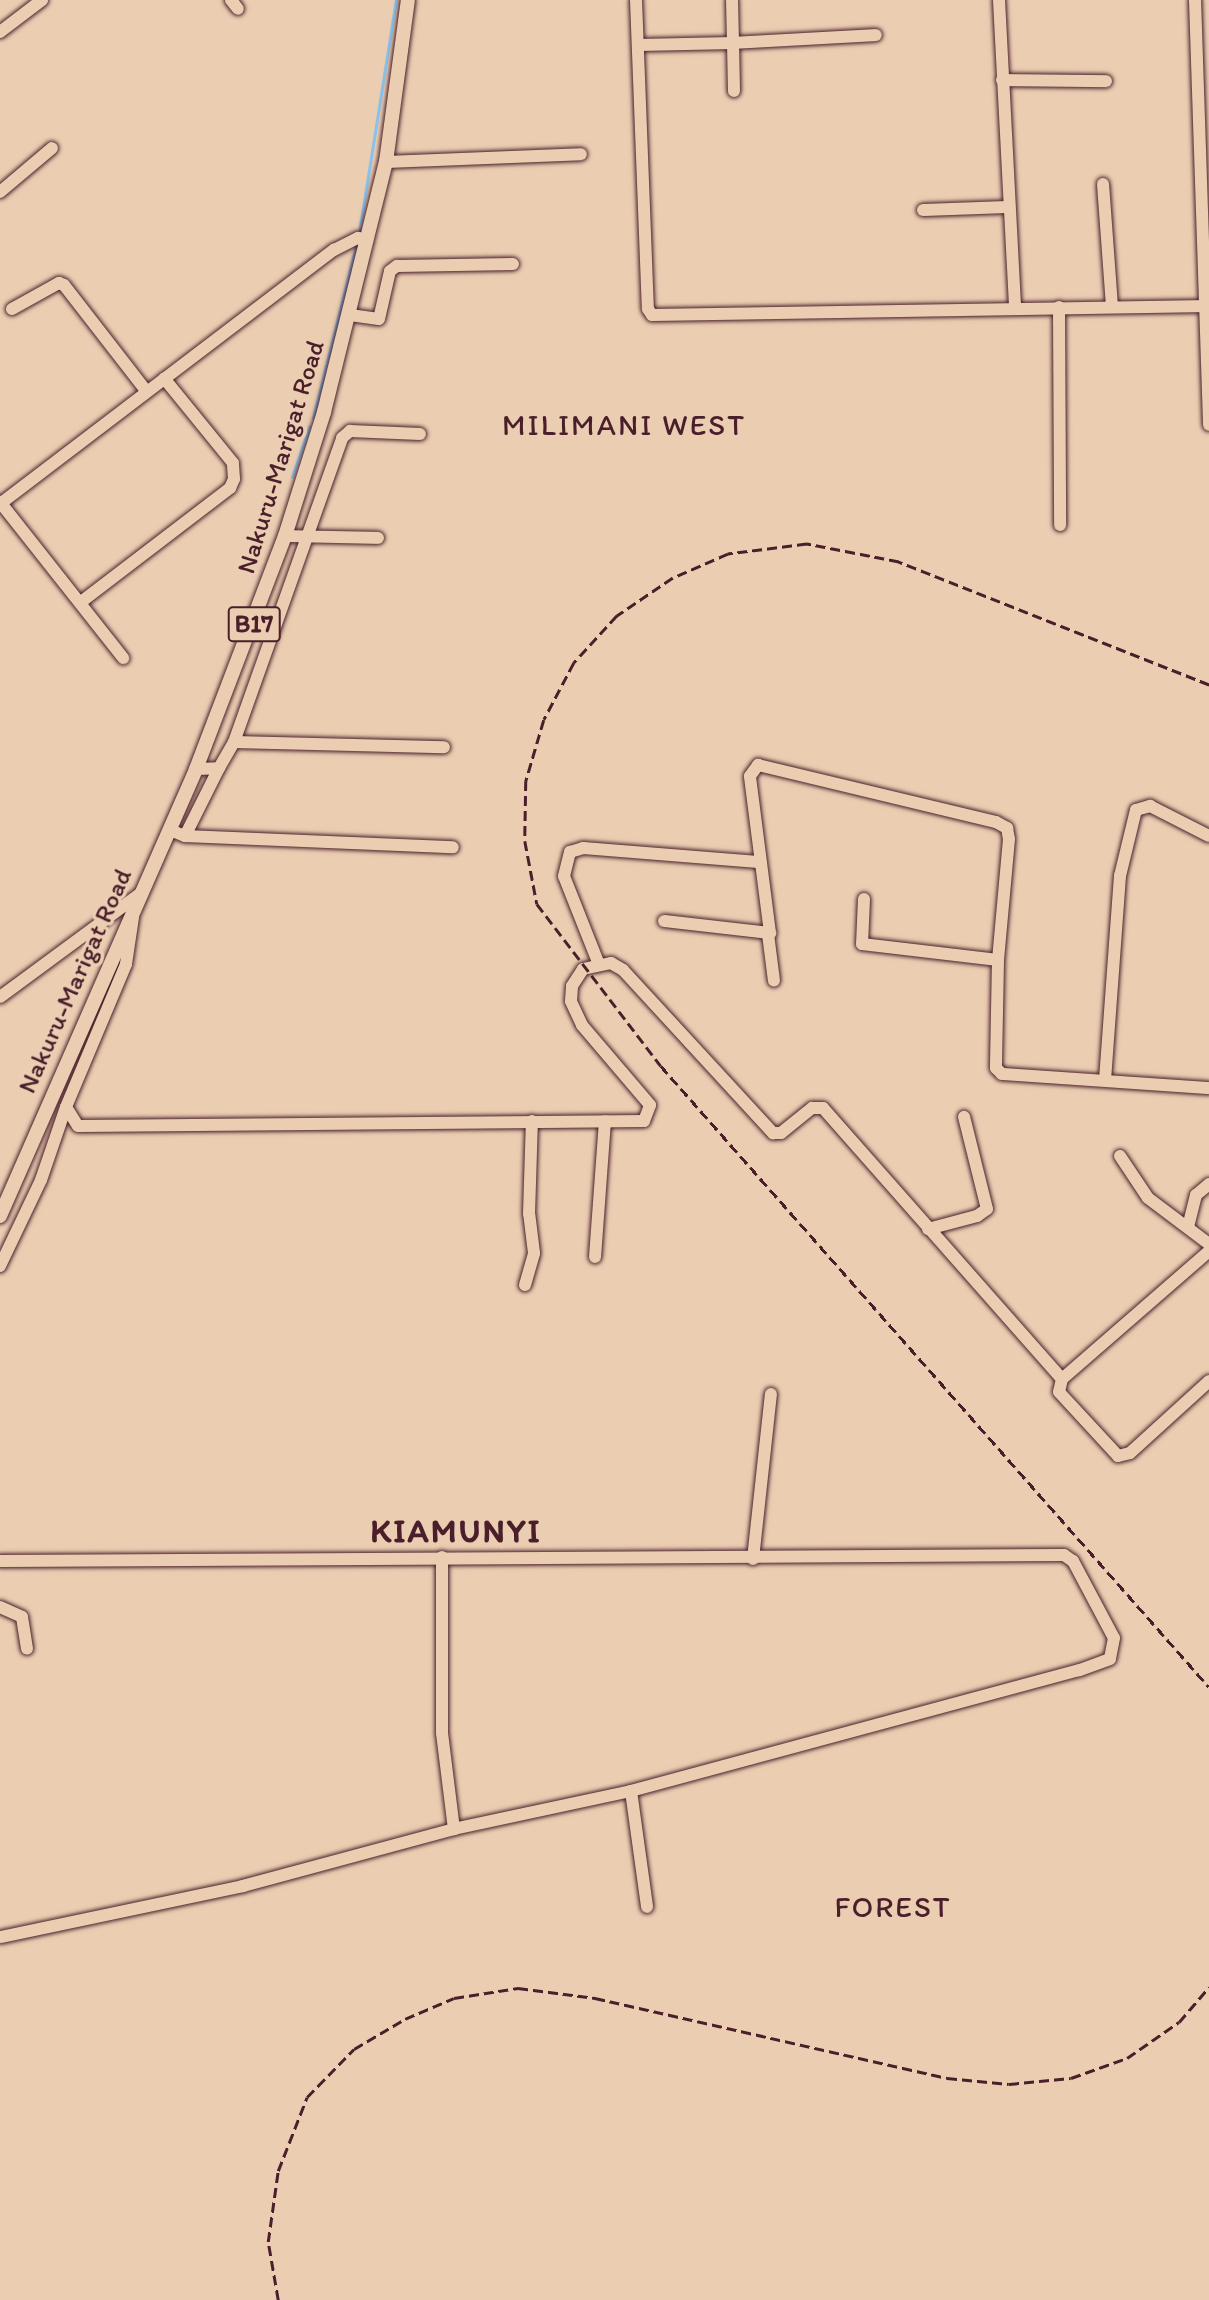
<!DOCTYPE html>
<html>
<head>
<meta charset="utf-8">
<style>
	body { margin:0 }
	#map { position:relative; width:1209px; height:2300px; overflow:hidden; background:#ebceb2; font-family:Itim,sans-serif }
	div>[style] { position:absolute }
	[style*='--x'] { left:calc(var(--x)*1px); top:calc(var(--y)*1px); width:calc(var(--w)*1px); rotate:calc(var(--a)*1deg) }
	.stream>* { height:2.5px; margin:-1.25px; padding:0 1.25px; transform-origin:1.25px; border-radius:1.25px; background:#8cc3ea }
	.roads { filter:drop-shadow(0 0 2px #4a1f2b) drop-shadow(0 0 2px #4a1f2b) }
	.minor>* { height:12px; margin:-6px; padding:0 6px; transform-origin:6px; border-radius:6px; background:#ebceb2 }
	.major>* { height:14px; margin:-7px; padding:0 7px; transform-origin:7px; border-radius:7px; background:#ebceb2 }
	.rail>* { height:2.5px; margin-top:-1.25px; transform-origin:0; background:repeating-linear-gradient(90deg,#4a1f2b 0 10px,transparent 0 15px) }
	span { translate:-50% -50%; white-space:nowrap; text-align:center; line-height:1.15; -webkit-text-stroke:7px #ebceb2; paint-order:stroke }
	.shield-label span { padding:2px 5px; background:#ebceb2; border:2px solid; border-radius:5px; -webkit-text-stroke-width:0 }
	.shield-label { font-size:24px; color:#4a1f2b; font-weight:700 }
	.street-label { font-size:26px; color:#4a1f2b }
	.quarter-label { font-size:30px; color:#4a1f2b; letter-spacing:2px }
	.district-label { font-size:33px; color:#4a1f2b; font-weight:700; letter-spacing:2px }
</style>
</head>
<body>
<div id="map">
	<div class="stream">
		<div style="--x:359;--y:233;--w:236;--a:-81"></div>
		<div style="--x:313;--y:418;--w:178;--a:-76"></div>
		<div style="--x:292;--y:477;--w:53;--a:-71.2"></div>
	</div>
	<div class="roads">
		<div class="minor">
			<div style="--x:231;--y:0;--w:11;--a:52"></div>
			<div style="--x:636;--y:0;--w:309;--a:87.8"></div>
			<div style="--x:648;--y:309;--w:7;--a:56"></div>
			<div style="--x:652;--y:315;--w:557;--a:-0.93"></div>
			<div style="--x:999;--y:0;--w:307;--a:87"></div>
			<div style="--x:1195;--y:0;--w:425;--a:88.1"></div>
			<div style="--x:0;--y:32;--w:53;--a:-37.3"></div>
			<div style="--x:639;--y:45;--w:94;--a:-1.2"></div>
			<div style="--x:733;--y:43;--w:43;--a:-91.3"></div>
			<div style="--x:1002;--y:80;--w:104;--a:0.6"></div>
			<div style="--x:734;--y:91;--w:48;--a:-91.2"></div>
			<div style="--x:733;--y:43;--w:143;--a:-3.2"></div>
			<div style="--x:386;--y:162;--w:195;--a:-2.3"></div>
			<div style="--x:1103;--y:184;--w:122;--a:85.8"></div>
			<div style="--x:0;--y:192;--w:68;--a:-40.2"></div>
			<div style="--x:923;--y:210;--w:85;--a:-2"></div>
			<div style="--x:1059;--y:307;--w:218;--a:89.7"></div>
			<div style="--x:12;--y:309;--w:54;--a:-29"></div>
			<div style="--x:59;--y:283;--w:5;--a:22"></div>
			<div style="--x:64;--y:285;--w:135;--a:52.2"></div>
			<div style="--x:350;--y:315;--w:29;--a:8"></div>
			<div style="--x:379;--y:319;--w:49;--a:-77.1"></div>
			<div style="--x:390;--y:271;--w:9;--a:-36"></div>
			<div style="--x:397;--y:266;--w:116;--a:-1"></div>
			<div style="--x:0;--y:502;--w:199;--a:51.7"></div>
			<div style="--x:0;--y:504;--w:420;--a:-37.3"></div>
			<div style="--x:334;--y:250;--w:27;--a:-27"></div>
			<div style="--x:358;--y:238;--w:9;--a:18"></div>
			<div style="--x:285;--y:536;--w:93;--a:1.2"></div>
			<div style="--x:81;--y:602;--w:188;--a:-37.4"></div>
			<div style="--x:230;--y:488;--w:10;--a:-66"></div>
			<div style="--x:234;--y:479;--w:16;--a:-94"></div>
			<div style="--x:233;--y:463;--w:109;--a:-129.1"></div>
			<div style="--x:234;--y:742;--w:210;--a:1.4"></div>
			<div style="--x:196;--y:769;--w:23;--a:-2"></div>
			<div style="--x:219;--y:768;--w:30;--a:-60"></div>
			<div style="--x:234;--y:742;--w:323;--a:-70.4"></div>
			<div style="--x:342;--y:438;--w:11;--a:-41"></div>
			<div style="--x:350;--y:431;--w:70;--a:2.5"></div>
			<div style="--x:170;--y:830;--w:16;--a:22"></div>
			<div style="--x:185;--y:836;--w:268;--a:2.4"></div>
			<div style="--x:185;--y:836;--w:76;--a:-63.4"></div>
			<div style="--x:864;--y:899;--w:45;--a:92.5"></div>
			<div style="--x:862;--y:944;--w:137;--a:6.7"></div>
			<div style="--x:664;--y:921;--w:107;--a:6.5"></div>
			<div style="--x:770;--y:933;--w:158;--a:-97.3"></div>
			<div style="--x:750;--y:776;--w:14;--a:-54"></div>
			<div style="--x:758;--y:765;--w:245;--a:13.5"></div>
			<div style="--x:996;--y:822;--w:13;--a:29"></div>
			<div style="--x:1007;--y:828;--w:11;--a:80"></div>
			<div style="--x:1009;--y:839;--w:121;--a:95.2"></div>
			<div style="--x:998;--y:960;--w:108;--a:91.1"></div>
			<div style="--x:996;--y:1068;--w:8;--a:45"></div>
			<div style="--x:1002;--y:1074;--w:207;--a:3.9"></div>
			<div style="--x:768;--y:934;--w:47;--a:82.7"></div>
			<div style="--x:598;--y:962;--w:92;--a:-111.6"></div>
			<div style="--x:564;--y:876;--w:25;--a:-76"></div>
			<div style="--x:570;--y:852;--w:14;--a:-17"></div>
			<div style="--x:583;--y:848;--w:176;--a:4.6"></div>
			<div style="--x:0;--y:997;--w:175;--a:-36.4"></div>
			<div style="--x:1105;--y:1080;--w:205;--a:-85.8"></div>
			<div style="--x:1120;--y:876;--w:68;--a:-76.4"></div>
			<div style="--x:1136;--y:810;--w:15;--a:-16"></div>
			<div style="--x:1150;--y:806;--w:66;--a:27"></div>
			<div style="--x:66;--y:1107;--w:22;--a:58"></div>
			<div style="--x:78;--y:1126;--w:566;--a:-0.51"></div>
			<div style="--x:644;--y:1121;--w:17;--a:-69"></div>
			<div style="--x:650;--y:1105;--w:105;--a:-130.4"></div>
			<div style="--x:582;--y:1025;--w:26;--a:-115"></div>
			<div style="--x:571;--y:1001;--w:15;--a:-86"></div>
			<div style="--x:572;--y:986;--w:20;--a:-57"></div>
			<div style="--x:583;--y:969;--w:29;--a:-12"></div>
			<div style="--x:611;--y:963;--w:14;--a:30"></div>
			<div style="--x:623;--y:970;--w:222;--a:47.4"></div>
			<div style="--x:773;--y:1133;--w:8;--a:0"></div>
			<div style="--x:781;--y:1133;--w:40;--a:-39"></div>
			<div style="--x:812;--y:1108;--w:11;--a:0"></div>
			<div style="--x:823;--y:1108;--w:361;--a:48.6"></div>
			<div style="--x:1062;--y:1379;--w:195;--a:-41"></div>
			<div style="--x:1120;--y:1156;--w:50;--a:56.3"></div>
			<div style="--x:1148;--y:1198;--w:76;--a:37"></div>
			<div style="--x:1188;--y:1227;--w:33;--a:-76"></div>
			<div style="--x:1196;--y:1195;--w:17;--a:-40"></div>
			<div style="--x:928;--y:1229;--w:51;--a:-14.9"></div>
			<div style="--x:977;--y:1216;--w:12;--a:-35"></div>
			<div style="--x:987;--y:1209;--w:95;--a:-104"></div>
			<div style="--x:595;--y:1257;--w:136;--a:-85.8"></div>
			<div style="--x:0;--y:1266;--w:95;--a:-64.5"></div>
			<div style="--x:41;--y:1180;--w:77;--a:-71.1"></div>
			<div style="--x:66;--y:1107;--w:155;--a:-67.2"></div>
			<div style="--x:126;--y:964;--w:48;--a:-81.5"></div>
			<div style="--x:525;--y:1285;--w:33;--a:-74"></div>
			<div style="--x:534;--y:1253;--w:39;--a:-97"></div>
			<div style="--x:529;--y:1214;--w:93;--a:-88.2"></div>
			<div style="--x:1062;--y:1379;--w:13;--a:103"></div>
			<div style="--x:1059;--y:1392;--w:87;--a:47.3"></div>
			<div style="--x:1118;--y:1456;--w:12;--a:-14"></div>
			<div style="--x:1130;--y:1453;--w:107;--a:-42.3"></div>
			<div style="--x:442;--y:1557;--w:176;--a:90"></div>
			<div style="--x:442;--y:1733;--w:97;--a:82.9"></div>
			<div style="--x:753;--y:1559;--w:166;--a:-83.8"></div>
			<div style="--x:0;--y:1561;--w:1064;--a:-0.32"></div>
			<div style="--x:1064;--y:1555;--w:11;--a:34"></div>
			<div style="--x:1073;--y:1561;--w:87;--a:62"></div>
			<div style="--x:1114;--y:1638;--w:21;--a:101"></div>
			<div style="--x:1110;--y:1659;--w:33;--a:160"></div>
			<div style="--x:1079;--y:1670;--w:464;--a:164.9"></div>
			<div style="--x:631;--y:1791;--w:181;--a:167.9"></div>
			<div style="--x:454;--y:1829;--w:219;--a:164.9"></div>
			<div style="--x:243;--y:1886;--w:248;--a:168.1"></div>
			<div style="--x:0;--y:1607;--w:24;--a:24"></div>
			<div style="--x:22;--y:1617;--w:32;--a:81"></div>
			<div style="--x:631;--y:1791;--w:117;--a:82.1"></div>
		</div>
		<div class="major">
			<div style="--x:0;--y:1216;--w:488;--a:-66.3"></div>
			<div style="--x:196;--y:769;--w:249;--a:-69.1"></div>
			<div style="--x:285;--y:536;--w:130;--a:-72.5"></div>
			<div style="--x:324;--y:412;--w:258;--a:-76.1"></div>
			<div style="--x:386;--y:162;--w:163;--a:-82.3"></div>
		</div>
	</div>
	<div class="rail">
		<div style="--x:1209;--y:685;--w:334;--a:-158.4"></div>
		<div style="--x:899;--y:562;--w:94;--a:-168.9"></div>
		<div style="--x:807;--y:544;--w:80;--a:172.8"></div>
		<div style="--x:728;--y:554;--w:60;--a:156.4"></div>
		<div style="--x:673;--y:578;--w:68;--a:145.8"></div>
		<div style="--x:617;--y:616;--w:64;--a:132.5"></div>
		<div style="--x:574;--y:663;--w:64;--a:117.8"></div>
		<div style="--x:544;--y:720;--w:64;--a:106.4"></div>
		<div style="--x:526;--y:781;--w:60;--a:91"></div>
		<div style="--x:525;--y:841;--w:64;--a:79.2"></div>
		<div style="--x:537;--y:904;--w:204;--a:52.6"></div>
		<div style="--x:661;--y:1066;--w:828;--a:48.57"></div>
		<div style="--x:278;--y:2300;--w:59;--a:-99.8"></div>
		<div style="--x:268;--y:2242;--w:72;--a:-82"></div>
		<div style="--x:278;--y:2171;--w:79;--a:-68.6"></div>
		<div style="--x:307;--y:2097;--w:67;--a:-45.6"></div>
		<div style="--x:354;--y:2049;--w:59;--a:-30.5"></div>
		<div style="--x:405;--y:2019;--w:53;--a:-23.2"></div>
		<div style="--x:454;--y:1998;--w:65;--a:-8.9"></div>
		<div style="--x:518;--y:1988;--w:78;--a:7.4"></div>
		<div style="--x:595;--y:1998;--w:361;--a:12.8"></div>
		<div style="--x:947;--y:2078;--w:62;--a:5.5"></div>
		<div style="--x:1009;--y:2084;--w:62;--a:-5.5"></div>
		<div style="--x:1071;--y:2078;--w:59;--a:-19.7"></div>
		<div style="--x:1127;--y:2058;--w:63;--a:-34.7"></div>
		<div style="--x:1179;--y:2022;--w:46;--a:-49.4"></div>
	</div>
	<div class="shield-label">
		<span style="left:254px;top:624px">B17</span>
	</div>
	<div class="street-label">
		<span style="left:281px;top:457px;rotate:-73deg">Nakuru-Marigat Road</span>
		<span style="left:75px;top:981px;rotate:-66deg">Nakuru-Marigat Road</span>
	</div>
	<div class="quarter-label">
		<span style="left:624px;top:425px">MILIMANI WEST</span>
		<span style="left:893px;top:1907px">FOREST</span>
	</div>
	<div class="district-label">
		<span style="left:456px;top:1531px">KIAMUNYI</span>
	</div>
</div>
</body>
</html>
